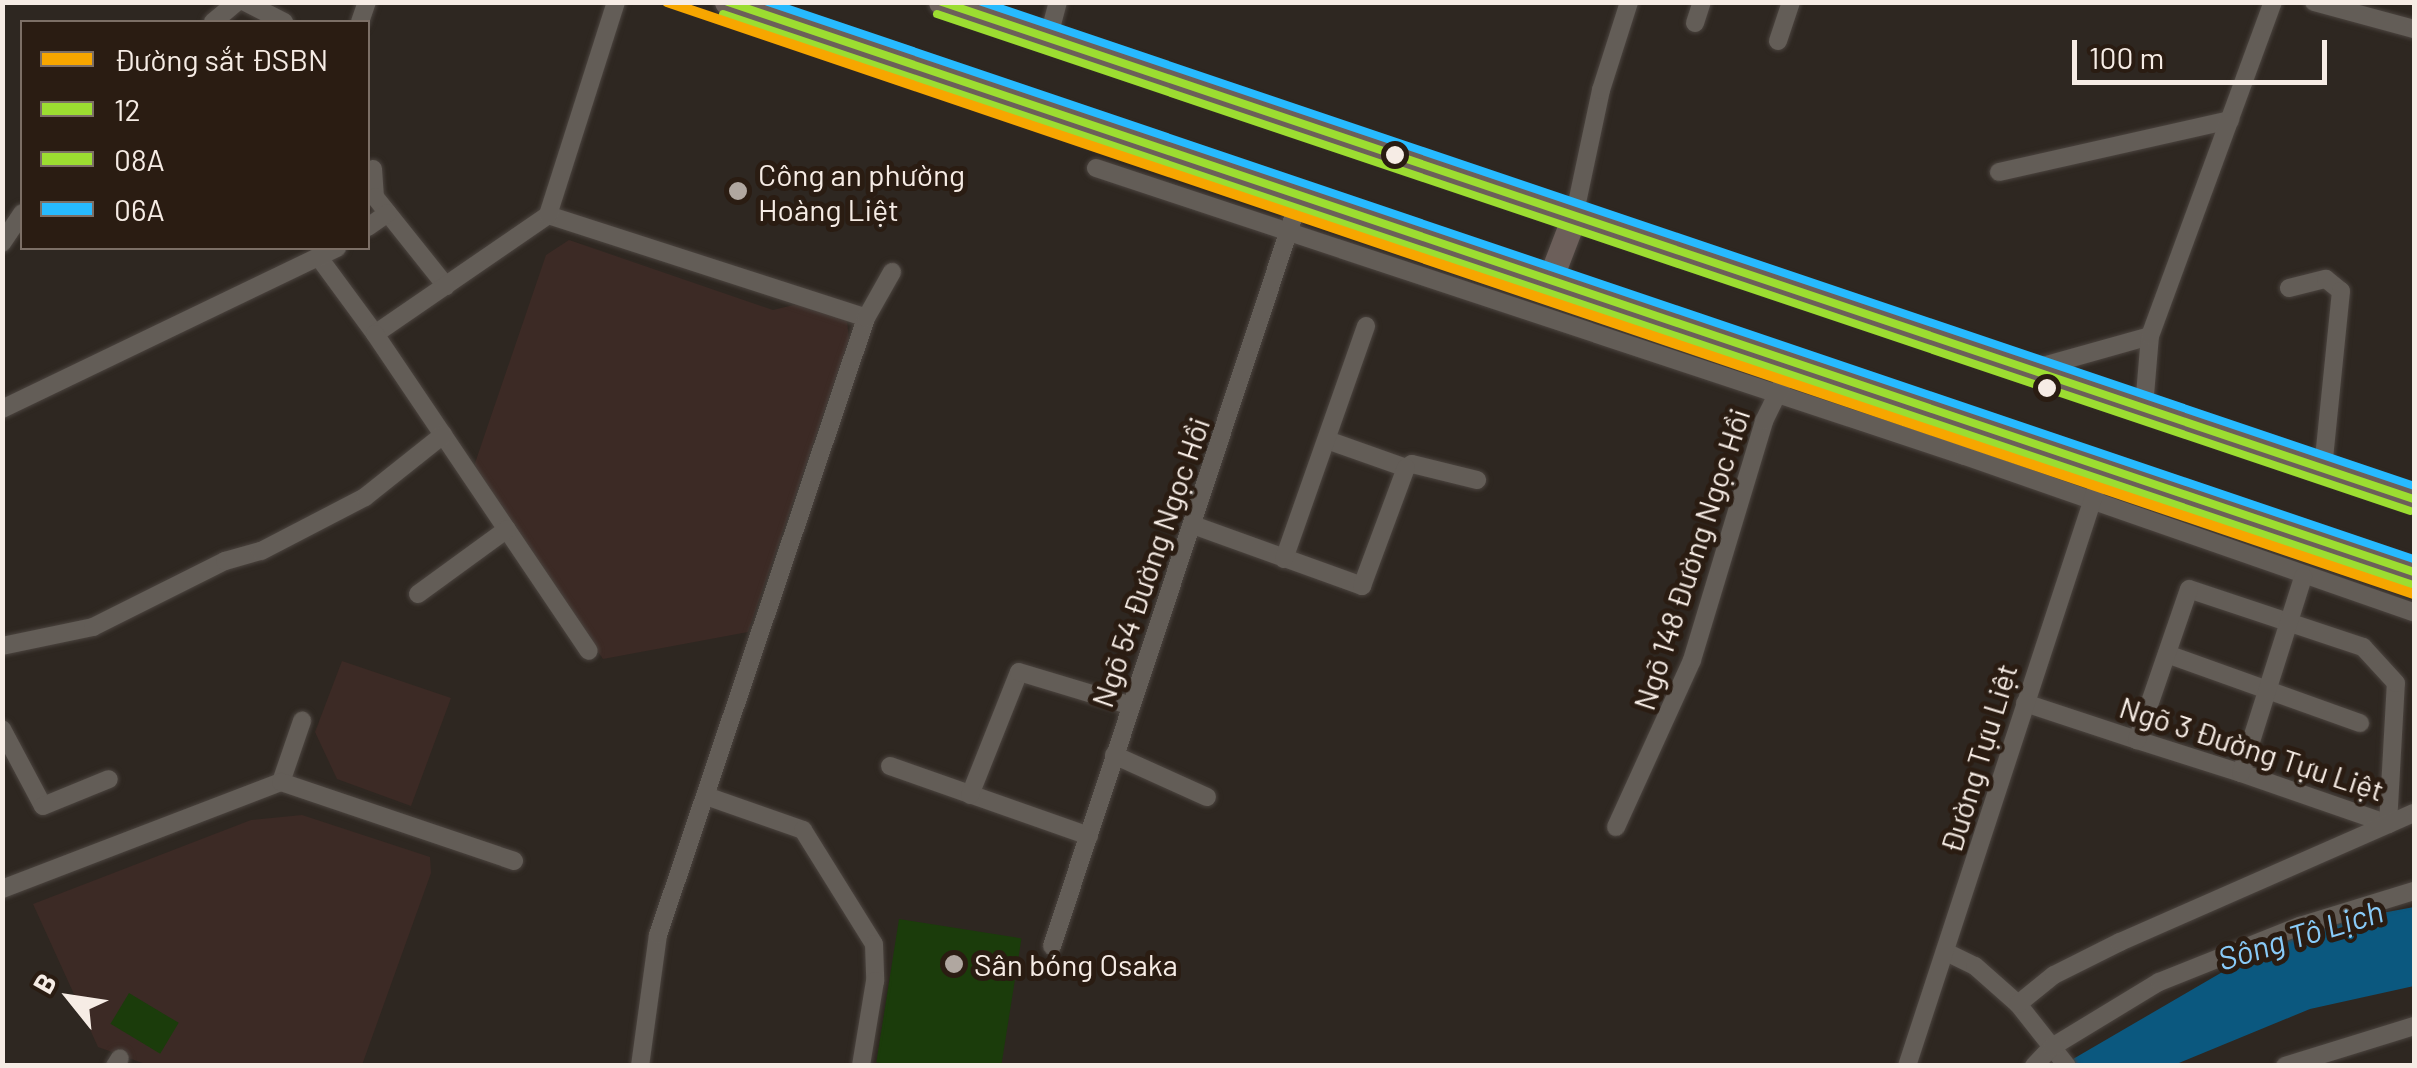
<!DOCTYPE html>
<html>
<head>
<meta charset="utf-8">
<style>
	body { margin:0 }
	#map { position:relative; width:2417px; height:1068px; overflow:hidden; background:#2e2721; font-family:Barlow,sans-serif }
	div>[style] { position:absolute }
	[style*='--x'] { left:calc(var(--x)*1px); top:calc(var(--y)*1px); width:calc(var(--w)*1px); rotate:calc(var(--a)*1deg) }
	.education>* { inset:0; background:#3c2a25 }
	.green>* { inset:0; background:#1b3c0b; transform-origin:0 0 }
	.water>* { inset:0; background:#0b587f }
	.roads { filter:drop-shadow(0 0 2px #4b443f) drop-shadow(0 0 2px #4b443f) }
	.minor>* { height:18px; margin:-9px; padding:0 9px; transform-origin:9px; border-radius:9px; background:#635d57 }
	.highway>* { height:25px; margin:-12.5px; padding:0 12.5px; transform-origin:12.5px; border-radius:12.5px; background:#6c5f5a }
	.bus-1>* { height:8px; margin:-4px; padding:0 4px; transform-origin:4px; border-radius:4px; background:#9cdd31 }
	.bus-2>* { height:8px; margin:-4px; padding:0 4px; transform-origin:4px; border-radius:4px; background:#9cdd31 }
	.bus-3>* { height:8px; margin:-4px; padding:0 4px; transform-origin:4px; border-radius:4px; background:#27baff }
	.rail-1>* { height:10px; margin:-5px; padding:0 5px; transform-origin:5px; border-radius:5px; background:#f7a600 }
	.dots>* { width:28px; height:28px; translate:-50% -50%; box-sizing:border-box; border:5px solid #2a1c12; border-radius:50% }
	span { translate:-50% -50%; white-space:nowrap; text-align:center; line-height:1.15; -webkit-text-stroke:10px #2a1c12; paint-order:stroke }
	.poi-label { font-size:30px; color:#f6ece5 }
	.left { translate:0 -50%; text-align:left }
	.street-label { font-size:30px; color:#f6ece5 }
	.water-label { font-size:32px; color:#89cbf8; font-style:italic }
	.frame { position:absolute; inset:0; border:5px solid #f6ece5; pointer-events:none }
	.legend { position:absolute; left:20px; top:20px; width:350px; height:230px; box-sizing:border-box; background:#2a1c12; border:2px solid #7c6f66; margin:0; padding:12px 18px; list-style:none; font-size:30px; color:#f6ece5 }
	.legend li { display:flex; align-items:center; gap:20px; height:50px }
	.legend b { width:50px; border:2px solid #7c6f66 }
	.north { position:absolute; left:20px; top:948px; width:100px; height:100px; -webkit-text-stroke:8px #2a1c12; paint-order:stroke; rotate:300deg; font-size:28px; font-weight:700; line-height:40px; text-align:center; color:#f6ece5 }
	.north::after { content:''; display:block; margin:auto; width:35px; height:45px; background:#f6ece5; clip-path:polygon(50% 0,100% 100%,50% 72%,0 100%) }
	.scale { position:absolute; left:2072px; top:40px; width:255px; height:45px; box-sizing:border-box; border:5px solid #f6ece5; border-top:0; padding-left:12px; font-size:30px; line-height:35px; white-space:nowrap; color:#f6ece5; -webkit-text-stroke:8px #2a1c12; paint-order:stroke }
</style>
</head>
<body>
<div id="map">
	<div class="education">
		<div style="clip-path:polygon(569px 240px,773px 310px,802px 303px,847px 321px,849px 339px,748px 632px,603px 659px,473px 469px,546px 255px)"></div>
		<div style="clip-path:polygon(342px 661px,451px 698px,411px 806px,337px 779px,315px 732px)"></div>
		<div style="clip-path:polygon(302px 815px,430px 857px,431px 873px,362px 1065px,148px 1065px,98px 1047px,33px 904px,251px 820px)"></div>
	</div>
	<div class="green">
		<div style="left:899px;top:919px;width:124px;height:145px;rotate:9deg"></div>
		<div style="left:129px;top:993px;width:58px;height:36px;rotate:31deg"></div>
	</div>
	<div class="water">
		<div style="clip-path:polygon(2414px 907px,2414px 986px,2310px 1009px,2174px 1065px,2061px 1066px,2255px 953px,2339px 921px)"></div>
	</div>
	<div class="roads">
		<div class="minor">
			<div style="--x:245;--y:2;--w:44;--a:27.1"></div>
			<div style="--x:2314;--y:2;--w:104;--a:15.1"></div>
			<div style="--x:213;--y:22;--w:31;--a:-40"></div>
			<div style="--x:360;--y:22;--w:21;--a:-71"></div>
			<div style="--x:1695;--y:23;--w:22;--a:-72"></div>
			<div style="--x:1048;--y:39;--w:38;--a:-75"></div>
			<div style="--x:1778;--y:41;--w:41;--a:-71.6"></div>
			<div style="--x:1096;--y:168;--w:915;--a:18.34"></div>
			<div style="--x:1965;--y:456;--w:475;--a:19.2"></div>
			<div style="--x:373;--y:169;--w:28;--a:86"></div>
			<div style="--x:375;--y:197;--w:114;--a:51.4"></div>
			<div style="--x:1999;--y:172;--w:237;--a:-12.7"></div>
			<div style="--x:548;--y:215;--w:334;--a:17.9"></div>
			<div style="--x:1574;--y:217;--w:130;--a:-78"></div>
			<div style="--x:1601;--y:90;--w:92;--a:-72.3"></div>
			<div style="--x:368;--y:227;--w:24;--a:-35"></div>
			<div style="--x:2;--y:243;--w:36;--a:-56"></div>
			<div style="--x:320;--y:259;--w:93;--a:53.7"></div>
			<div style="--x:375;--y:334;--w:210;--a:-34.5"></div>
			<div style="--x:548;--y:215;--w:224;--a:-72.3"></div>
			<div style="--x:2289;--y:288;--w:38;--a:-14"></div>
			<div style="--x:2326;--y:279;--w:19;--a:39"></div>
			<div style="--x:2341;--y:291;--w:179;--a:95.8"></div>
			<div style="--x:375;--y:334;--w:382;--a:56"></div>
			<div style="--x:2036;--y:368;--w:118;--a:-15.7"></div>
			<div style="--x:2144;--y:407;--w:71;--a:-85.2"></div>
			<div style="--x:2150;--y:336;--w:356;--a:-69.8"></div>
			<div style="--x:2;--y:409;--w:372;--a:-25.7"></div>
			<div style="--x:1327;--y:440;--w:84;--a:19.5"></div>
			<div style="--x:1406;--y:468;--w:7;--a:-34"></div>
			<div style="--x:1412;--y:464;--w:67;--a:13.8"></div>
			<div style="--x:1193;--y:525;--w:180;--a:19.8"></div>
			<div style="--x:1362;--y:586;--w:126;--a:-69.6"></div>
			<div style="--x:1284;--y:559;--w:247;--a:-70.6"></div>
			<div style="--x:418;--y:594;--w:110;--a:-36.1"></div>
			<div style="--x:2;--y:646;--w:93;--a:-11.8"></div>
			<div style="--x:93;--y:627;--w:148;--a:-26.6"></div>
			<div style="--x:225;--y:561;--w:37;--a:-16"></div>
			<div style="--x:261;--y:551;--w:117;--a:-27.4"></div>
			<div style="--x:365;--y:497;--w:100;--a:-38.5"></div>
			<div style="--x:2167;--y:654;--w:205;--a:19.7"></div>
			<div style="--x:2025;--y:703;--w:118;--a:18.3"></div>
			<div style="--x:2137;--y:740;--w:109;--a:17.6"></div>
			<div style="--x:2241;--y:773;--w:156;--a:19.1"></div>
			<div style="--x:2388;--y:824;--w:141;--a:-86.8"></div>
			<div style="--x:2396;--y:683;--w:49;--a:-132.5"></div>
			<div style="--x:2363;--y:647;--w:183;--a:-161.6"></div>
			<div style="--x:2189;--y:589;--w:160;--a:109"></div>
			<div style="--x:2;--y:729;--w:87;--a:62"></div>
			<div style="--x:43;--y:806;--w:71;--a:-22.2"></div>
			<div style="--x:1114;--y:755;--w:102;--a:24.3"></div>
			<div style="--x:890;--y:766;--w:211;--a:19.4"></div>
			<div style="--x:2241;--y:773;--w:206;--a:-72.4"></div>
			<div style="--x:281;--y:782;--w:65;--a:-71"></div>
			<div style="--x:970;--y:795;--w:132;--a:-68.3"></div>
			<div style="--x:1019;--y:672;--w:114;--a:16.8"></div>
			<div style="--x:706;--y:796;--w:103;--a:19.3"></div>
			<div style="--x:803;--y:830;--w:134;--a:58.1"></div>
			<div style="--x:874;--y:944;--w:37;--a:88"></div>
			<div style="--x:875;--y:981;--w:86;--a:99.4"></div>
			<div style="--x:1616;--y:827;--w:183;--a:-65.5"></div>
			<div style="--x:1692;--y:660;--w:250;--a:-73.2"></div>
			<div style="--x:1764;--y:421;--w:64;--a:-63.8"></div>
			<div style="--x:2;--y:889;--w:299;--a:-21"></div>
			<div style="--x:281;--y:782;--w:246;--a:18.7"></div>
			<div style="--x:1052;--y:946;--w:789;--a:-71.68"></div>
			<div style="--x:1946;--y:952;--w:32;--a:26"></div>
			<div style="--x:1975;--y:966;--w:57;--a:41.5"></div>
			<div style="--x:2018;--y:1004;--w:79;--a:51.7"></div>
			<div style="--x:2018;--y:1004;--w:46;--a:-38.9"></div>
			<div style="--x:2054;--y:975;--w:74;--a:-26.6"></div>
			<div style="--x:2120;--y:942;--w:321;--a:-23.7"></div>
			<div style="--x:115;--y:1066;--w:9;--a:-58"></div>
			<div style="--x:640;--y:1066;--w:132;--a:-82.2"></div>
			<div style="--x:658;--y:935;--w:651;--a:-71.37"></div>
			<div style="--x:866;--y:318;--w:53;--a:-60.5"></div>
			<div style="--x:1907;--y:1066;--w:629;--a:-71.85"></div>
			<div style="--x:2034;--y:1066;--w:26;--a:-47"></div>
			<div style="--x:2052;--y:1047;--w:125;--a:-31.3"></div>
			<div style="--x:2159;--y:982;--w:152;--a:-21.7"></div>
			<div style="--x:2300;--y:926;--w:119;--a:-17.1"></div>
			<div style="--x:2285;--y:1066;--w:135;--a:-17.2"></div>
		</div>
		<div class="highway">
			<div style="--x:727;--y:2;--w:1781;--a:18.67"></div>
			<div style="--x:941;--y:2;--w:1555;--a:18.64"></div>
			<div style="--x:1549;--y:282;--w:70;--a:-69"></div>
		</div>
	</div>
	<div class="bus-1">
		<div style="--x:728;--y:2;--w:1780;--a:18.68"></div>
		<div style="--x:942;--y:2;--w:1554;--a:18.66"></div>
	</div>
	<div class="bus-2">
		<div style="--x:723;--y:14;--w:1781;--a:18.67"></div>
		<div style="--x:937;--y:14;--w:1555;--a:18.64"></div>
	</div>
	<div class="bus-3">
		<div style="--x:768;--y:2;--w:1738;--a:18.7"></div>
		<div style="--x:982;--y:2;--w:1512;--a:18.67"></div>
	</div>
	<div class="rail-1">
		<div style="--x:667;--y:2;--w:1845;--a:18.72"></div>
	</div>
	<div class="dots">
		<div style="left:1395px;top:155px;background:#f6ece5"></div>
		<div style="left:738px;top:191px;background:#b0a7a0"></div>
		<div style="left:2047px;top:388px;background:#f6ece5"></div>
		<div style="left:954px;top:964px;background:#b0a7a0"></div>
	</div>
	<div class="poi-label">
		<span class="left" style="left:758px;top:191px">Công an phường<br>Hoàng Liệt</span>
		<span class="left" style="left:974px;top:964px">Sân bóng Osaka</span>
	</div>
	<div class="street-label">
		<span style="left:1691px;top:559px;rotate:-72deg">Ngõ 148 Đường Ngọc Hồi</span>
		<span style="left:1150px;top:562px;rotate:-71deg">Ngõ 54 Đường Ngọc Hồi</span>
		<span style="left:2252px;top:748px;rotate:18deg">Ngõ 3 Đường Tựu Liệt</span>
		<span style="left:1978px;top:758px;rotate:-73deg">Đường Tựu Liệt</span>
	</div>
	<div class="water-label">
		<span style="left:2300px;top:934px;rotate:-17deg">Sông Tô Lịch</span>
	</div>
	<div class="frame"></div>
	<ul class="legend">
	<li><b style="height:12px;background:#f7a600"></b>Đường sắt ĐSBN</li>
	<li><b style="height:12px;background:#9cdd31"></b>12</li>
	<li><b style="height:12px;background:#9cdd31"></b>08A</li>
	<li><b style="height:12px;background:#27baff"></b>06A</li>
	</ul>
	<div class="north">B</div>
	<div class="scale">100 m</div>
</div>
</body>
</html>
